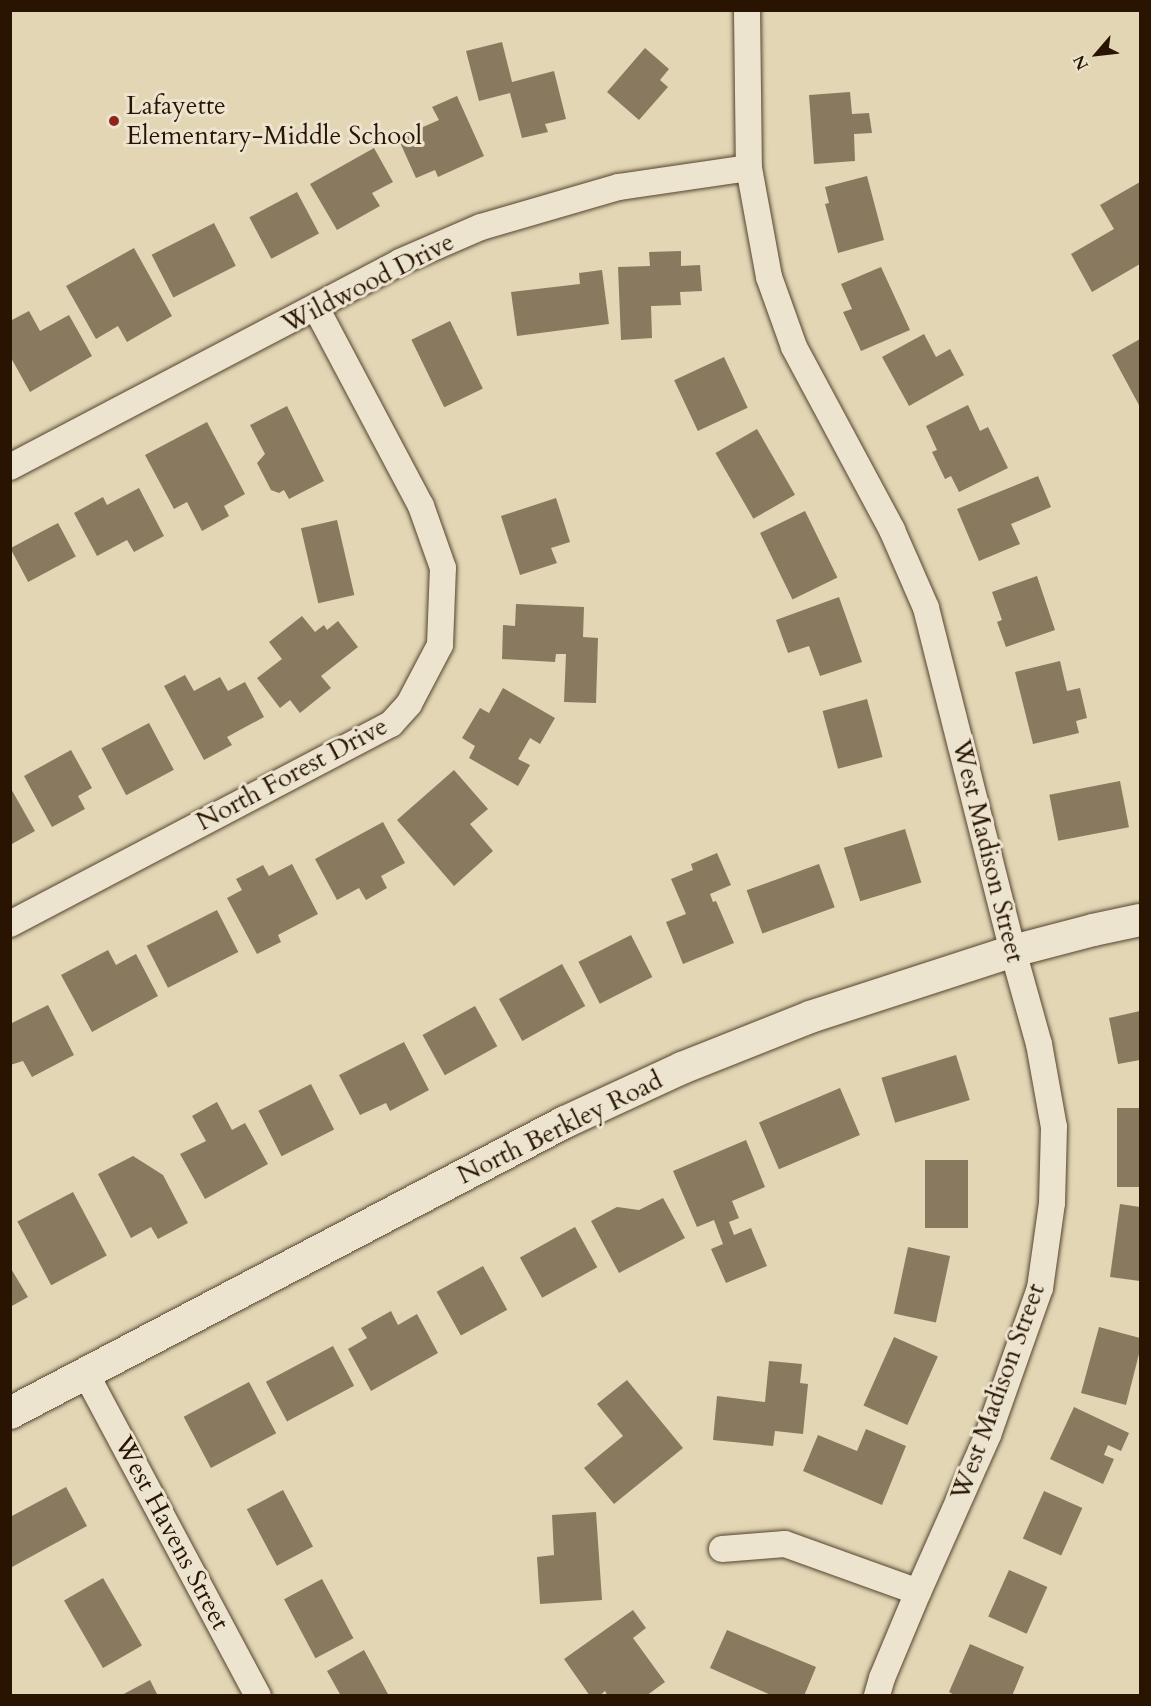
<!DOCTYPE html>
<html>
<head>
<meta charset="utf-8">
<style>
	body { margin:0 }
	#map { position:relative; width:1151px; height:1706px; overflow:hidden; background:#e2d6b5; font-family:Cardo,serif }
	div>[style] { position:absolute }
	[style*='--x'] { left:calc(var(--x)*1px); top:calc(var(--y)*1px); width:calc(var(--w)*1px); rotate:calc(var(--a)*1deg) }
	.building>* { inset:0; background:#89795f; transform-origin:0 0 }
	.roads { filter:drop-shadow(0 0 2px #56442e) drop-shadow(0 0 2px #56442e) }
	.minor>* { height:26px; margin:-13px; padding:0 13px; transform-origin:13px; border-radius:13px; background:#ece4cf }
	.tertiary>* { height:32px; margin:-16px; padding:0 16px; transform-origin:16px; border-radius:16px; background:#ece4cf }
	.dots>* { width:16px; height:16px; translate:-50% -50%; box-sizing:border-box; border:3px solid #ece4cf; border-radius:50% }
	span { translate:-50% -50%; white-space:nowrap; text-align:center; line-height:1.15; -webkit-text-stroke:6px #ece4cf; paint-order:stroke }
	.poi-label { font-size:26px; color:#281401 }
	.left { translate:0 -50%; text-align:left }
	.street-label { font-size:26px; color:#281401 }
	.frame { position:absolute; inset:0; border:12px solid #281401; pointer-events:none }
	.north { position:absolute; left:1067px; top:24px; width:60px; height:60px; -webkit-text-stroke:4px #ece4cf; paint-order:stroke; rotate:242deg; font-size:16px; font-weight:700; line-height:24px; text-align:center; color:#281401 }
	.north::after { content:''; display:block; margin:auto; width:21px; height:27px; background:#281401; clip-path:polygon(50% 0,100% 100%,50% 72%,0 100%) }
</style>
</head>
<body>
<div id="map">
	<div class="building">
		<div style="clip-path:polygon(502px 42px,512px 82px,554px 71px,566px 119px,545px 124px,548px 132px,522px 138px,510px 93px,479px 101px,466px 51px)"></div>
		<div style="clip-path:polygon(645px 48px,669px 69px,660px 80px,668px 87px,639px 120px,607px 92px)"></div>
		<div style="clip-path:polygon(850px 92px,852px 114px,869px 113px,872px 133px,854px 134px,855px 161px,814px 164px,809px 95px)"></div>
		<div style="clip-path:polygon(457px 96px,484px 156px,438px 177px,435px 170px,416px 178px,398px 138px,439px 120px,432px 107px)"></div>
		<div style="clip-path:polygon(374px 148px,393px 182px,372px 193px,380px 206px,337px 230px,310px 184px)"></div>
		<div style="clip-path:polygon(867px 176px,884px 240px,838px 253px,825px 204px,829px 203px,825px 187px)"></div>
		<div style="clip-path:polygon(1140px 182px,1140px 264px,1092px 292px,1071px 254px,1114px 229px,1100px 205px)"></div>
		<div style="left:297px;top:192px;width:47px;height:54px;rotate:62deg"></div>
		<div style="left:214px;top:223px;width:48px;height:70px;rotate:63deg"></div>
		<div style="clip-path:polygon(134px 248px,172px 316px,127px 342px,118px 326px,96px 339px,66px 286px)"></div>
		<div style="clip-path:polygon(681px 251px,681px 266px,700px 265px,702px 291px,680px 292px,681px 305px,651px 306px,652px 338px,621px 340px,618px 267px,650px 266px,649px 252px)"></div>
		<div style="clip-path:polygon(881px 267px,910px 330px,861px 351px,843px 312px,852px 309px,841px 284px)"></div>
		<div style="clip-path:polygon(602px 270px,609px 324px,517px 336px,511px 292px,580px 284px,579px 273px)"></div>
		<div style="clip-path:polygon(29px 311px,40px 331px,69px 315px,92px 356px,30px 392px,10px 356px,10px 321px)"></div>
		<div style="left:450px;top:321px;width:75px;height:43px;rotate:64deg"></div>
		<div style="clip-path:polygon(924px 334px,936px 357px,950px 349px,964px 375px,909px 406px,882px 357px)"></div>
		<div style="clip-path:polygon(1140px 339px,1140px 407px,1112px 355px)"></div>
		<div style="left:724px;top:357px;width:56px;height:55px;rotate:65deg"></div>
		<div style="clip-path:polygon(968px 405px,980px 431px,988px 427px,1008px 468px,959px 492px,951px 476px,945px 479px,932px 452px,937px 450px,926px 426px)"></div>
		<div style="clip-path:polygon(287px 406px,324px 481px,289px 499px,284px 490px,279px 493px,271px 490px,257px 463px,265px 454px,250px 425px)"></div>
		<div style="clip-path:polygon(207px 422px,245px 494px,224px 506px,229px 516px,202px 531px,187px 502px,174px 509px,145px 455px)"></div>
		<div style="left:757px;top:429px;width:76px;height:48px;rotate:60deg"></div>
		<div style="clip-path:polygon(1038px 476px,1051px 507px,1011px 524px,1020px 544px,979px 561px,957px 509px)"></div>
		<div style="clip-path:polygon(139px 488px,164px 536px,134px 552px,127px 540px,97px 556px,74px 513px,103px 497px,107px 505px)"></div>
		<div style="clip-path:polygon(556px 498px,570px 542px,551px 548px,557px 563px,520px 575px,501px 516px)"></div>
		<div style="left:805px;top:511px;width:74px;height:50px;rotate:64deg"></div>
		<div style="left:337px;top:520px;width:77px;height:37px;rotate:77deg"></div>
		<div style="left:58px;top:523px;width:38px;height:54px;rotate:62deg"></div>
		<div style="clip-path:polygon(1037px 576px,1055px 630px,1006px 647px,997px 622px,1002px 620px,992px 592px)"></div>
		<div style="clip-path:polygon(839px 597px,862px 662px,820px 676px,809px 646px,788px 653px,776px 620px)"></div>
		<div style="clip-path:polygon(516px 604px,584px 607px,583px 637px,598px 638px,596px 703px,564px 702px,566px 654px,556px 654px,555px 662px,502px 659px,503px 625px,515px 626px)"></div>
		<div style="clip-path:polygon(302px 616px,315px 632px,324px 625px,327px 630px,338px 621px,358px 647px,321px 676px,331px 688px,300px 713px,290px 700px,280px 708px,257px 678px,282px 659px,269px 642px)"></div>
		<div style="clip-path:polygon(1060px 661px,1067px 691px,1080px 688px,1087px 718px,1076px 721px,1079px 733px,1033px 744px,1015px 672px)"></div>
		<div style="clip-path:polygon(185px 675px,194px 691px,220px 677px,228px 691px,245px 682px,264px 717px,227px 737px,232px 745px,204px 760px,164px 686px)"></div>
		<div style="clip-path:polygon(503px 688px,555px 718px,540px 744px,530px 738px,518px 759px,530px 765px,518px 786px,469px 758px,475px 746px,462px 738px,480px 708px,489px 713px)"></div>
		<div style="left:867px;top:699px;width:60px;height:46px;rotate:75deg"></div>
		<div style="left:149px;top:723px;width:53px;height:54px;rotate:62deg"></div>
		<div style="clip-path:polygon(71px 750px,92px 788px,78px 796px,85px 809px,52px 827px,24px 776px)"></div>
		<div style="clip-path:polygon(454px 770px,488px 809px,470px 824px,493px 851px,454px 886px,397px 820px)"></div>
		<div style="left:1120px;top:781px;width:47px;height:72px;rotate:79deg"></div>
		<div style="clip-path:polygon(10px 787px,35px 831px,10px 845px)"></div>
		<div style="clip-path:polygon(383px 822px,405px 863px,381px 876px,387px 888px,366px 900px,359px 888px,337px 900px,315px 859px)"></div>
		<div style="left:905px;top:829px;width:56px;height:64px;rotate:73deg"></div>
		<div style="clip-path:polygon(717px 853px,731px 885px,710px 894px,713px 902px,716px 901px,734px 943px,683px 964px,666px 922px,686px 914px,671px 879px,693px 870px,691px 864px)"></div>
		<div style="clip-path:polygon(292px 864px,318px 914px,278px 935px,281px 942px,257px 954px,227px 898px,242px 890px,236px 879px,263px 865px,269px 876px)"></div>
		<div style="left:819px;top:864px;width:46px;height:77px;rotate:70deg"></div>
		<div style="left:217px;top:910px;width:47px;height:79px;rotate:63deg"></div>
		<div style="left:631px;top:935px;width:47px;height:59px;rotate:63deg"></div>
		<div style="clip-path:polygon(108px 950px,116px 965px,136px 954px,158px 996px,92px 1032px,61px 975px)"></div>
		<div style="left:562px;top:964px;width:48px;height:72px;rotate:61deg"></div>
		<div style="clip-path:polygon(48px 1005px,74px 1055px,32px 1077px,23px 1061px,10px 1065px,10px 1024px)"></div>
		<div style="left:475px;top:1006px;width:46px;height:60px;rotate:61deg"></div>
		<div style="clip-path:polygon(1140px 1011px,1140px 1060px,1118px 1064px,1109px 1018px)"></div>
		<div style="clip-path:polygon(404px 1042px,429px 1090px,390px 1111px,386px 1103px,360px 1115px,339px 1075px)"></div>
		<div style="left:956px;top:1055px;width:47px;height:78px;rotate:73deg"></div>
		<div style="left:311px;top:1084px;width:51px;height:59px;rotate:63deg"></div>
		<div style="left:840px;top:1088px;width:51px;height:88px;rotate:67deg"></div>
		<div style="clip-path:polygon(217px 1102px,232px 1130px,245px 1123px,268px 1164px,205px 1199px,180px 1154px,206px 1141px,192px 1116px)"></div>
		<div style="left:1140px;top:1108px;width:79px;height:23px;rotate:90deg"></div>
		<div style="clip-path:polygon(746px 1140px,765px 1187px,732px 1201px,739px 1218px,729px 1222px,734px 1235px,751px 1228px,767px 1266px,726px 1283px,711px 1249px,723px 1244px,714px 1220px,697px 1227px,673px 1171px)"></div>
		<div style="clip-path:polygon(133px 1156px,163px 1175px,188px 1223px,158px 1239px,151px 1227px,131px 1238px,98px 1174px)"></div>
		<div style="left:925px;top:1160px;width:43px;height:68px"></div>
		<div style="left:73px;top:1192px;width:72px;height:63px;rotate:62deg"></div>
		<div style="clip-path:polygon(663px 1198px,685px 1238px,619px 1273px,591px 1221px,617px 1207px,639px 1210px)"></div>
		<div style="clip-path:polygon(1120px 1204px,1140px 1207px,1140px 1281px,1110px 1277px)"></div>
		<div style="left:575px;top:1227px;width:46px;height:63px;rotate:61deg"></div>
		<div style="left:908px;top:1247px;width:43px;height:68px;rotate:12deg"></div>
		<div style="left:483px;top:1266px;width:50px;height:53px;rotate:61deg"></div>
		<div style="clip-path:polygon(10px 1267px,28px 1297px,10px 1307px)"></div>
		<div style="clip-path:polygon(391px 1311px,398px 1325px,417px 1314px,438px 1353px,371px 1391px,348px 1349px,367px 1338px,361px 1328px)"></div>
		<div style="clip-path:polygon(1099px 1327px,1140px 1338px,1140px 1350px,1126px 1405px,1081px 1393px)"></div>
		<div style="left:894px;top:1337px;width:48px;height:75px;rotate:24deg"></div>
		<div style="left:333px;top:1346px;width:45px;height:76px;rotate:62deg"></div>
		<div style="clip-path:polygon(769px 1361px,802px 1364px,800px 1383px,808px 1384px,803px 1434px,775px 1431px,773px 1446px,713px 1440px,717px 1396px,765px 1402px)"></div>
		<div style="clip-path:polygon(627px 1380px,683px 1448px,614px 1504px,584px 1468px,623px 1436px,597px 1404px)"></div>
		<div style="left:249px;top:1382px;width:58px;height:74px;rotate:62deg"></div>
		<div style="clip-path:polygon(1074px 1407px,1129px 1433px,1121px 1451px,1108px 1445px,1104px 1455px,1114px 1459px,1103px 1484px,1050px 1459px)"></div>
		<div style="clip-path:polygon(866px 1429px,906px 1446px,882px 1505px,803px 1471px,818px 1435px,857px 1451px)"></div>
		<div style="clip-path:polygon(66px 1487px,87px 1526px,12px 1567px,10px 1517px)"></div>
		<div style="left:283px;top:1490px;width:64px;height:41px;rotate:62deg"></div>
		<div style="left:1044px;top:1491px;width:42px;height:52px;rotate:24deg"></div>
		<div style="clip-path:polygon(596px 1512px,602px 1600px,540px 1604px,537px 1557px,554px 1555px,552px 1515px)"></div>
		<div style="left:1009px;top:1570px;width:42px;height:51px;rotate:24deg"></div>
		<div style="left:103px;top:1578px;width:78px;height:45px;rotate:60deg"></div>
		<div style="left:322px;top:1579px;width:67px;height:43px;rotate:62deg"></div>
		<div style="clip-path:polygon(633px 1610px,646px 1628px,633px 1638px,665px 1682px,646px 1696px,608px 1696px,605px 1691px,599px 1696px,590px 1696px,564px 1659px)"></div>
		<div style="clip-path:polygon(727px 1630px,816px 1667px,804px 1696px,773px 1696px,710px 1668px)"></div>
		<div style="clip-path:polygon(970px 1644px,1024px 1667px,1012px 1696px,956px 1696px,949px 1692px)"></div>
		<div style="clip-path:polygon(364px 1650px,389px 1696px,341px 1696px,327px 1671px)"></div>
		<div style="clip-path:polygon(150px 1680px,158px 1696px,120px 1696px)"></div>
	</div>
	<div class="roads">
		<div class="minor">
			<div style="--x:747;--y:10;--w:158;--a:89.3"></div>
			<div style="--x:749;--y:168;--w:111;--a:79.6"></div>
			<div style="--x:769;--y:277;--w:74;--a:70.3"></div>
			<div style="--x:794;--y:347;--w:208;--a:61.8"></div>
			<div style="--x:892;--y:530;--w:85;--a:66.4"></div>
			<div style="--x:926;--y:608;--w:354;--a:75.8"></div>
			<div style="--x:1013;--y:951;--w:97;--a:74.4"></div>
			<div style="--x:1039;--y:1044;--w:84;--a:79.8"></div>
			<div style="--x:1054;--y:1127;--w:76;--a:91.5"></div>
			<div style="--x:1052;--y:1203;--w:86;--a:98"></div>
			<div style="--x:1040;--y:1288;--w:156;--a:109.5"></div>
			<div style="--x:988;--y:1435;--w:172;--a:114"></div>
			<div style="--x:918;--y:1592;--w:93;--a:112.7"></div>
			<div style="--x:882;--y:1678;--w:19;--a:106"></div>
			<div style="--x:10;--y:467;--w:441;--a:-27.7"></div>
			<div style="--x:400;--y:262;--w:88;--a:-23.4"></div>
			<div style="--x:481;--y:227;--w:144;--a:-16.2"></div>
			<div style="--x:619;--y:187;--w:131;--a:-8.3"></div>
			<div style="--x:10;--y:924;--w:430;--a:-27.7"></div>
			<div style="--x:391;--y:724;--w:27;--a:-48"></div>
			<div style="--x:409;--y:704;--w:67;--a:-62.3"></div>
			<div style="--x:440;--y:645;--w:77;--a:-87.8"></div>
			<div style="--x:443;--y:568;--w:66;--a:-109.5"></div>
			<div style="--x:421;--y:506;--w:224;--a:-117.9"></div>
			<div style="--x:85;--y:1372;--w:367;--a:61.9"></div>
			<div style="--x:722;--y:1549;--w:63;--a:-4.5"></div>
			<div style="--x:785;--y:1544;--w:141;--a:19.8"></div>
		</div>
		<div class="tertiary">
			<div style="--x:10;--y:1413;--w:627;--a:-27.67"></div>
			<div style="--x:565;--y:1122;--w:129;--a:-24.8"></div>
			<div style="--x:682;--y:1068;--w:138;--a:-21.7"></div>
			<div style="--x:810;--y:1017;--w:213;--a:-18"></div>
			<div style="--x:1013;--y:951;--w:83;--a:-14.7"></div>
			<div style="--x:1093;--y:930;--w:48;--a:-12"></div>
		</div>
	</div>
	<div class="dots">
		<div style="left:114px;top:121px;background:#8f2418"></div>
	</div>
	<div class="poi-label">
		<span class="left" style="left:126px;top:121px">Lafayette<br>Elementary-Middle School</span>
	</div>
	<div class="street-label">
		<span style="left:368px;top:283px;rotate:-27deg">Wildwood Drive</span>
		<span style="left:292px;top:774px;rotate:-28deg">North Forest Drive</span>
		<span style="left:988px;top:851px;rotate:76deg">West Madison Street</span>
		<span style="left:560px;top:1128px;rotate:-26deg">North Berkley Road</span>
		<span style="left:998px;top:1392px;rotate:-70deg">West Madison Street</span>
		<span style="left:172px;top:1533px;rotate:62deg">West Havens Street</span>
	</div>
	<div class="frame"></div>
	<div class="north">N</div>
</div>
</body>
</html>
